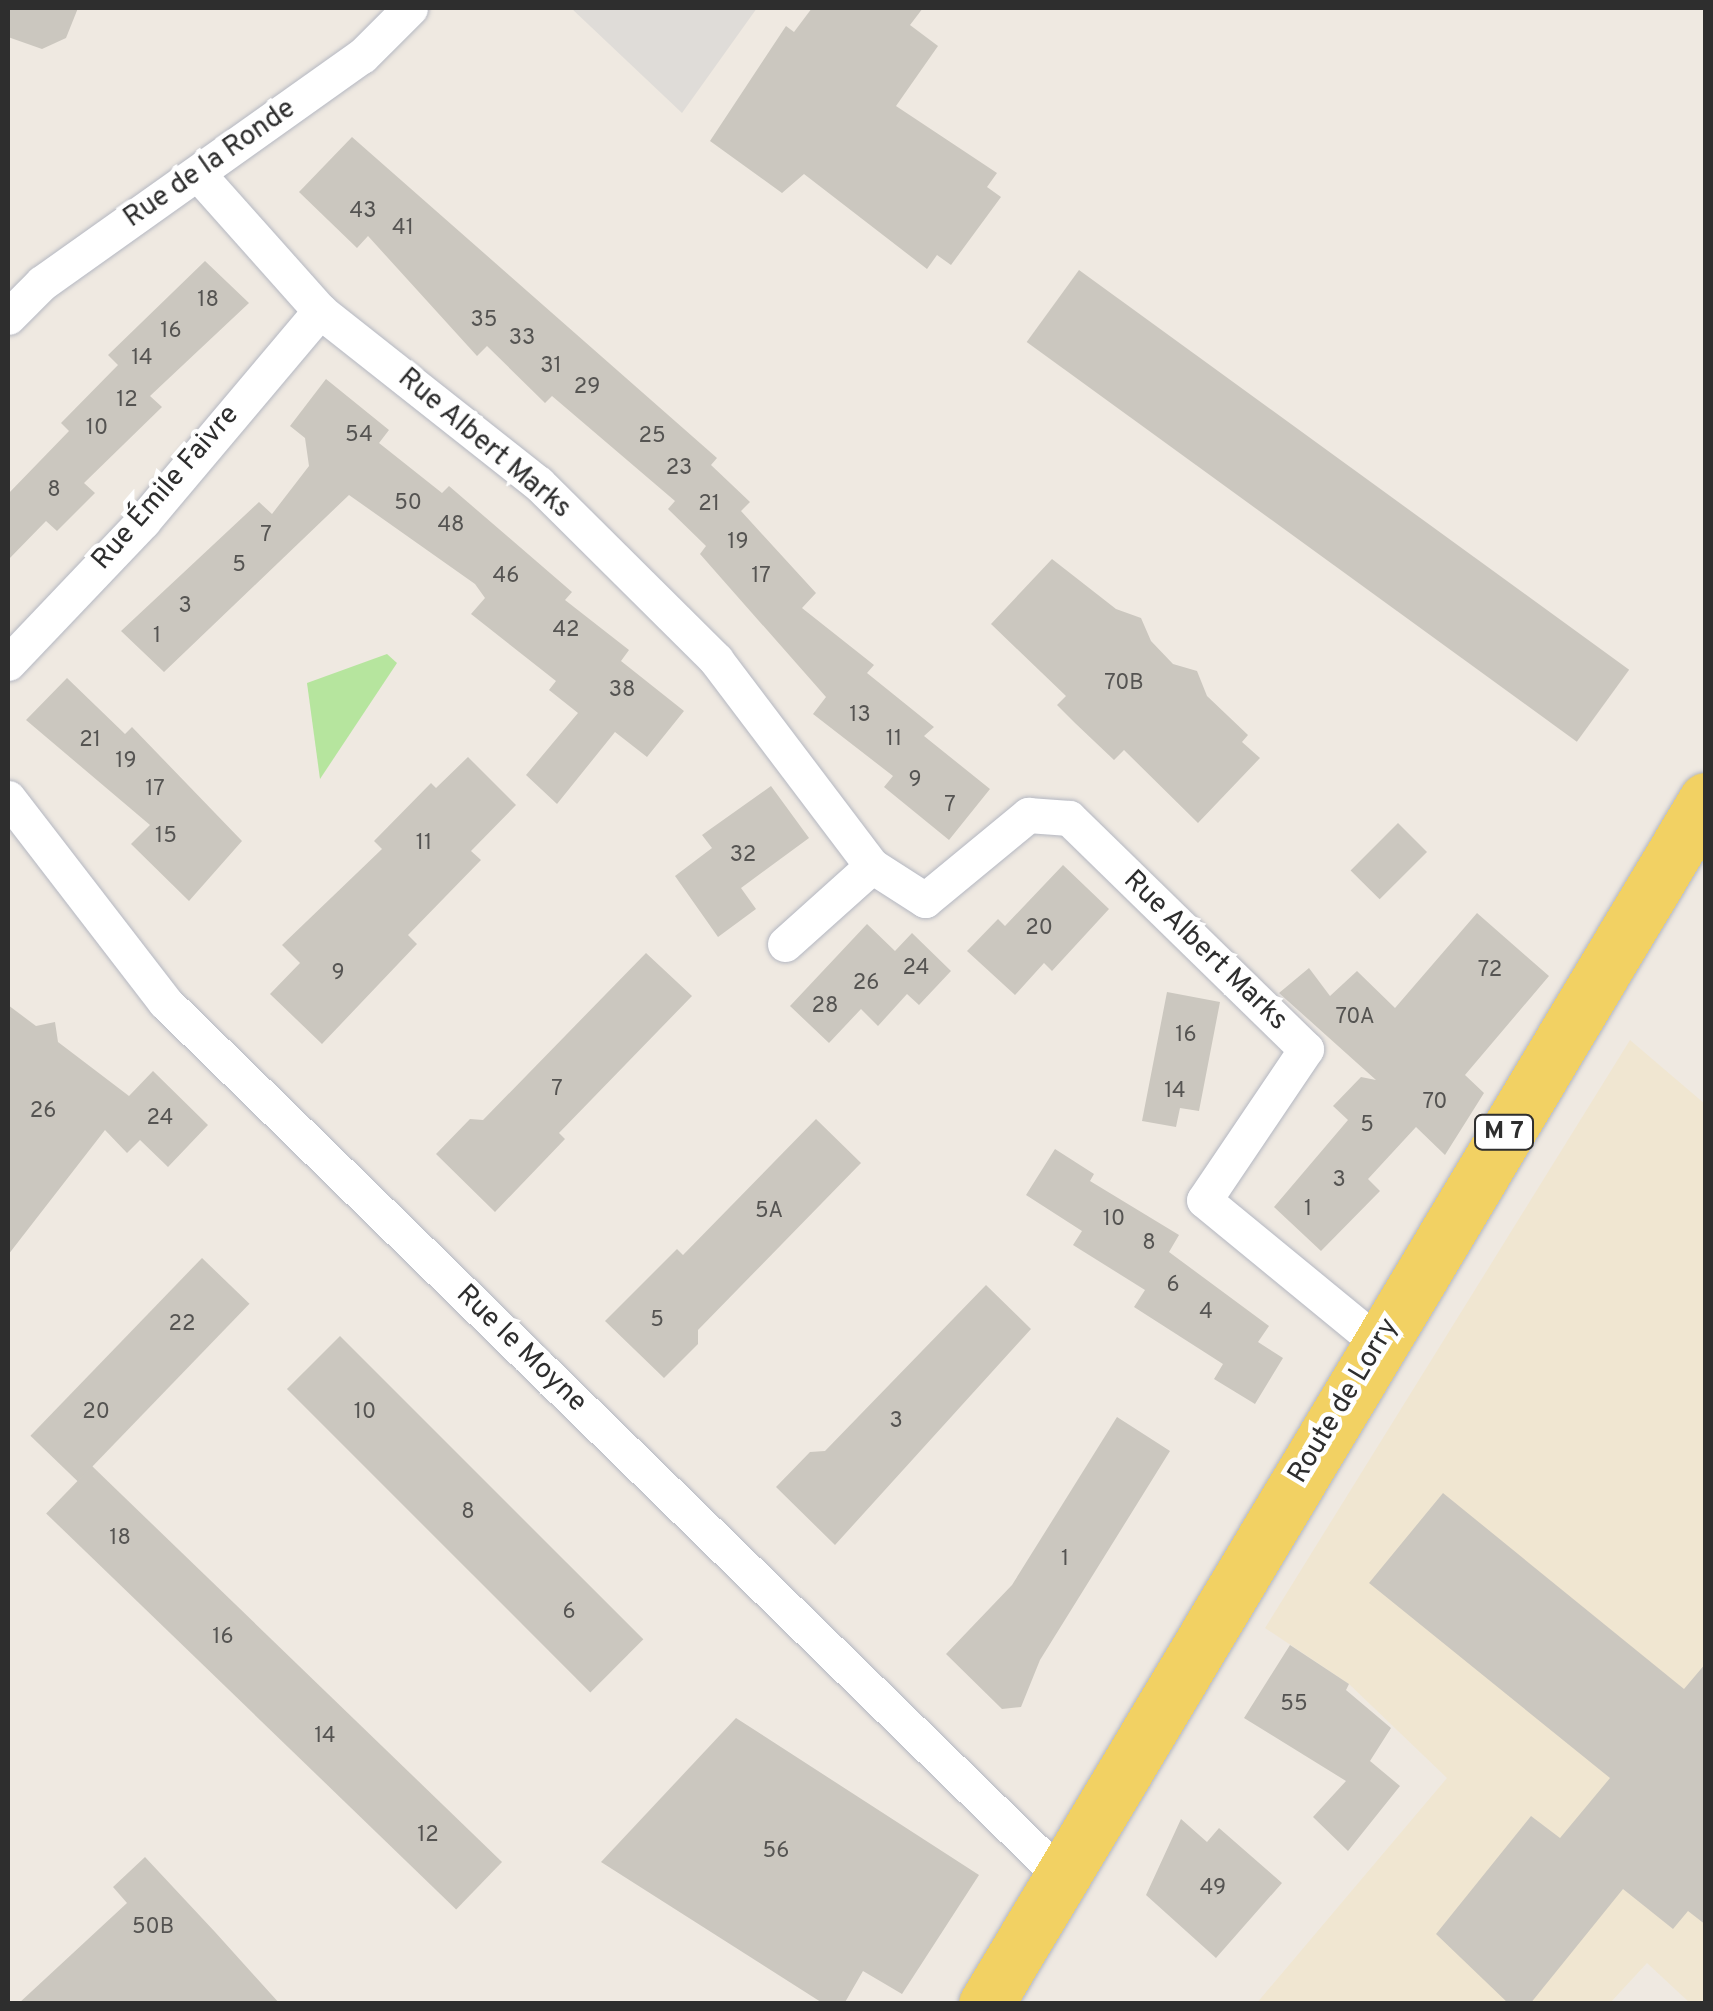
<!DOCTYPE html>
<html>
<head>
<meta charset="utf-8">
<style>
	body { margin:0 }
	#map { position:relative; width:1713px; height:2011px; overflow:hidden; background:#efe9e1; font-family:Overpass,sans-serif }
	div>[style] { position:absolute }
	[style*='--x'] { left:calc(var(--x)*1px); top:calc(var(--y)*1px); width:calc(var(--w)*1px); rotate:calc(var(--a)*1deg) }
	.education>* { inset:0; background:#f0e6d1 }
	.green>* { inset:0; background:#b6e59e }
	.plaza>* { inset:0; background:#dfdcd8 }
	.building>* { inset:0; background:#cbc7bf; transform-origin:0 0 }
	.roads { filter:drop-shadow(0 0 2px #b4b7c1) drop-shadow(0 0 2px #b4b7c1) }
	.minor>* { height:35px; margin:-17.5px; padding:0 17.5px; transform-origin:17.5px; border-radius:17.5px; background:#fff }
	.primary>* { height:55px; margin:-27.5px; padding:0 27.5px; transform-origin:27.5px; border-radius:27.5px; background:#f2d163 }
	span { translate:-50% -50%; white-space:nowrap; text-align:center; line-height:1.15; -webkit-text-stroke:9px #fff; paint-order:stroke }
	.number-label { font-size:22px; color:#555452 }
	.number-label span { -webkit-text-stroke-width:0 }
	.shield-label span { padding:2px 8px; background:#fff; border:2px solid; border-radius:8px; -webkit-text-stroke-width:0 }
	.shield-label { font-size:25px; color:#2e2e2e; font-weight:700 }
	.street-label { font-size:28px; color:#2e2e2e }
	.frame { position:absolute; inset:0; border:10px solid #2e2e2e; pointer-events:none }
</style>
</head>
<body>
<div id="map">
	<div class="education">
		<div style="clip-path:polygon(1630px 1040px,1705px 1104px,1705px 2003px,1690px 2003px,1647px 1963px,1610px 2003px,1256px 2004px,1447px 1778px,1349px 1684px,1265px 1628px)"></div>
	</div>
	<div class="green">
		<div style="clip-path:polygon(387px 654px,397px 663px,320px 779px,307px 683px)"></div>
	</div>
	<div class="plaza">
		<div style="clip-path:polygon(571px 8px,757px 8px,682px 113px)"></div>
	</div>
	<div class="building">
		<div style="clip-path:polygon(8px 8px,78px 8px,66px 38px,42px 49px,8px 37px)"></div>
		<div style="clip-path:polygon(812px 8px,923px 8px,910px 25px,938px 46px,896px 106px,997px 173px,987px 187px,1001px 197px,951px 265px,937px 255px,927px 269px,804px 174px,782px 193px,710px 141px,786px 26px,794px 32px)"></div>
		<div style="clip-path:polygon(352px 137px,717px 458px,711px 465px,750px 502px,741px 511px,816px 593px,802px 608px,874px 665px,867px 673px,934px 727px,924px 736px,990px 789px,949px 840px,884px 787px,893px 776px,813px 714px,826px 697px,700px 554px,706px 546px,668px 509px,675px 501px,552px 396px,545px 403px,487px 346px,477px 356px,368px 236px,357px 248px,299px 192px)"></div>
		<div style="clip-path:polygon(205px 261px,249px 303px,150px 396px,162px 407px,84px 483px,95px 493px,57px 531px,46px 521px,8px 560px,8px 494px,69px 431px,61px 423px,118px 365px,108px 355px)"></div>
		<div style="left:1079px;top:270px;width:680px;height:89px;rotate:36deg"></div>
		<div style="clip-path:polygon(326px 379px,389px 430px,379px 443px,442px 493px,449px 486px,572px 592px,565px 600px,629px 650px,621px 661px,684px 711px,647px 757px,615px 732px,557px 804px,526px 775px,578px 713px,549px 690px,556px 681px,471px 614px,485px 598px,475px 584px,349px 495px,164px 672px,121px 631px,259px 502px,272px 514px,309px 466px,305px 438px,290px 426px)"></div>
		<div style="clip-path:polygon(1052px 559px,1116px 609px,1141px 618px,1151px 641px,1173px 664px,1197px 671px,1207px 696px,1248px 735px,1242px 742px,1260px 758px,1198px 823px,1124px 750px,1114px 760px,1075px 723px,1057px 705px,1066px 696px,991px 624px)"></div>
		<div style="clip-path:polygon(67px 678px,125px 734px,132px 727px,242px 841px,189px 901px,131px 844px,150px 825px,26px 720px)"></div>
		<div style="clip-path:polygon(468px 757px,516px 805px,471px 851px,481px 860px,408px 935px,417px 944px,322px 1044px,270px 994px,300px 963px,282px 945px,382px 849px,374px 841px,431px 783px,436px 788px)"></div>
		<div style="clip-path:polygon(771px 786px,809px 838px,741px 888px,756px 909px,718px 937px,675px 876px,712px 848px,702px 835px)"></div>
		<div style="left:1398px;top:823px;width:41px;height:67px;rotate:45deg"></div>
		<div style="clip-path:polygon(1063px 865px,1109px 909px,1052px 971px,1044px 963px,1015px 995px,967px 951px,998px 919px,1005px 926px)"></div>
		<div style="clip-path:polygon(1477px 913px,1549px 976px,1465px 1075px,1484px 1093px,1445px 1155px,1416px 1127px,1368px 1179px,1380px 1191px,1321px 1251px,1274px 1207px,1348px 1120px,1333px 1106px,1361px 1077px,1376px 1080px,1279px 993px,1309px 968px,1330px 996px,1357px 971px,1395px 1008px)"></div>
		<div style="clip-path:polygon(867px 924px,895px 951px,912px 933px,951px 971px,919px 1005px,907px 994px,878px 1026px,861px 1009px,829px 1043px,790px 1006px)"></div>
		<div style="clip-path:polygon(646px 953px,692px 996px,559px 1133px,565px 1139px,495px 1212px,436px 1154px,470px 1119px,483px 1120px)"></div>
		<div style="clip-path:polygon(1167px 992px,1220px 1002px,1199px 1111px,1180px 1108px,1176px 1127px,1142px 1121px)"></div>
		<div style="clip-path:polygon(8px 1005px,36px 1026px,55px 1022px,58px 1042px,129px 1096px,153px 1071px,208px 1125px,168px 1167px,140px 1140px,127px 1153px,105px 1130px,8px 1255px)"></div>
		<div style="clip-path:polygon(816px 1119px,861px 1163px,698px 1330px,698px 1344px,664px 1378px,605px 1321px,677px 1249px,683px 1255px)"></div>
		<div style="clip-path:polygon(1055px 1149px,1094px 1174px,1090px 1181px,1179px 1235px,1169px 1252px,1269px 1326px,1258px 1342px,1283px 1358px,1255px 1404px,1214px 1379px,1223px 1364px,1134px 1307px,1145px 1290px,1073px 1245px,1082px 1231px,1026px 1195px)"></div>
		<div style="left:202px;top:1258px;width:66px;height:247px;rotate:44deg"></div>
		<div style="clip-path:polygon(986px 1285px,1031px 1329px,835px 1545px,776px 1487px,810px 1452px,825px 1451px)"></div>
		<div style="left:340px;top:1336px;width:429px;height:75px;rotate:45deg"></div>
		<div style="clip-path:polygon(1117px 1417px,1170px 1451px,1040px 1660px,1021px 1707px,1002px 1709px,946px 1654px,1012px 1585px)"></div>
		<div style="left:92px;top:1466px;width:570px;height:66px;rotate:44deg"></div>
		<div style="clip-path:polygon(1443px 1493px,1684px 1689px,1706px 1663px,1706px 1925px,1688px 1911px,1673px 1929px,1623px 1889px,1530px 2004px,1509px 2004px,1436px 1934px,1531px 1816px,1560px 1838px,1610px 1778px,1369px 1583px)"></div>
		<div style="clip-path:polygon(1290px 1645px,1349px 1684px,1346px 1690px,1391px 1728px,1370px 1761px,1400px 1786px,1348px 1851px,1313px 1817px,1346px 1781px,1244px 1718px)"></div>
		<div style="clip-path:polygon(736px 1718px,979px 1875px,902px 1994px,863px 1971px,844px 2004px,824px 2004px,601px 1862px)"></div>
		<div style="clip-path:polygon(1181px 1819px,1207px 1842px,1219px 1828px,1282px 1883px,1216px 1958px,1146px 1895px)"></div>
		<div style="clip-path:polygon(145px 1857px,215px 1932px,280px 2004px,18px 2004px,127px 1903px,113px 1887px)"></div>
	</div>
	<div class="roads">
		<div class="minor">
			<div style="--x:198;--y:174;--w:183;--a:48.3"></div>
			<div style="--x:320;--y:311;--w:278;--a:38.3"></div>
			<div style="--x:538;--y:483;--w:251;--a:44.8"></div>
			<div style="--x:716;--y:660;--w:258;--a:52.9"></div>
			<div style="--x:872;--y:866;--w:63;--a:32.7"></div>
			<div style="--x:925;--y:900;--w:134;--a:-39.5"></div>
			<div style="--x:1028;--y:815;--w:41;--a:4.2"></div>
			<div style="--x:1069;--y:818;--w:331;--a:44.3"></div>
			<div style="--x:1306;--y:1049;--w:182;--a:124"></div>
			<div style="--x:1204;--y:1200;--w:225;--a:39.4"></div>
			<div style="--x:8;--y:317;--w:48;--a:-45"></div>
			<div style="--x:42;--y:283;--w:392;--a:-35.4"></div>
			<div style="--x:362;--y:56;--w:68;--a:-45"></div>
			<div style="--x:8;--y:663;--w:196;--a:-46.4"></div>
			<div style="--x:143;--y:521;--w:275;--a:-49.9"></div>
			<div style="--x:8;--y:798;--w:257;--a:52.4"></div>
			<div style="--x:165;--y:1002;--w:1252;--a:44.29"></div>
			<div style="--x:785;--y:944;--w:117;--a:-41.9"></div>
		</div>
		<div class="primary">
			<div style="--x:986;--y:2004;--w:1403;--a:-59.12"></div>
		</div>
	</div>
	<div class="number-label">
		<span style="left:363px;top:212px">43</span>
		<span style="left:403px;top:229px">41</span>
		<span style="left:208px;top:301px">18</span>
		<span style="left:484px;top:321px">35</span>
		<span style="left:171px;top:332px">16</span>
		<span style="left:522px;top:339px">33</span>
		<span style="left:142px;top:359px">14</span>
		<span style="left:551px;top:367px">31</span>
		<span style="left:587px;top:388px">29</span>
		<span style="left:127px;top:401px">12</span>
		<span style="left:97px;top:429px">10</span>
		<span style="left:359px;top:436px">54</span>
		<span style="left:652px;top:437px">25</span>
		<span style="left:679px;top:469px">23</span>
		<span style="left:54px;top:491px">8</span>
		<span style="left:408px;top:504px">50</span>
		<span style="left:709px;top:505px">21</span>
		<span style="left:451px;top:526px">48</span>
		<span style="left:266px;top:536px">7</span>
		<span style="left:738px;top:543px">19</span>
		<span style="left:239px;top:566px">5</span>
		<span style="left:506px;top:577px">46</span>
		<span style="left:761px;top:577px">17</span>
		<span style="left:185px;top:607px">3</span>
		<span style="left:566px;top:631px">42</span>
		<span style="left:157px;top:637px">1</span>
		<span style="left:1124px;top:684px">70B</span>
		<span style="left:622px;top:691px">38</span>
		<span style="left:860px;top:716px">13</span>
		<span style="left:894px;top:740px">11</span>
		<span style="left:90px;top:741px">21</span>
		<span style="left:126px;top:762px">19</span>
		<span style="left:915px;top:781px">9</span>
		<span style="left:155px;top:790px">17</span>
		<span style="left:950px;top:806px">7</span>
		<span style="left:166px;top:837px">15</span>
		<span style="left:424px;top:844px">11</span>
		<span style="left:743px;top:856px">32</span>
		<span style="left:1039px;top:929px">20</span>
		<span style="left:916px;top:969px">24</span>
		<span style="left:1490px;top:971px">72</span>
		<span style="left:338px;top:974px">9</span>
		<span style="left:866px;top:984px">26</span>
		<span style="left:825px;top:1007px">28</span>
		<span style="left:1355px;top:1018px">70A</span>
		<span style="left:1186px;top:1036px">16</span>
		<span style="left:557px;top:1090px">7</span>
		<span style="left:1175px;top:1092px">14</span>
		<span style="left:1435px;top:1103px">70</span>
		<span style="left:43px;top:1112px">26</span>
		<span style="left:160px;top:1119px">24</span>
		<span style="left:1367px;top:1126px">5</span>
		<span style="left:1339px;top:1181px">3</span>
		<span style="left:1308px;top:1210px">1</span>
		<span style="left:769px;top:1212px">5A</span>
		<span style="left:1114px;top:1220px">10</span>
		<span style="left:1149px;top:1244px">8</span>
		<span style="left:1173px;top:1286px">6</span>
		<span style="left:1206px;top:1313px">4</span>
		<span style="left:657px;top:1321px">5</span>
		<span style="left:182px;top:1325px">22</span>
		<span style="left:96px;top:1413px">20</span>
		<span style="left:365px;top:1413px">10</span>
		<span style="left:896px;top:1422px">3</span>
		<span style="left:468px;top:1513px">8</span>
		<span style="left:120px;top:1539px">18</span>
		<span style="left:1065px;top:1560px">1</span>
		<span style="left:569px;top:1613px">6</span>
		<span style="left:223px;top:1638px">16</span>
		<span style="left:1294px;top:1705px">55</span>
		<span style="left:325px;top:1737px">14</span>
		<span style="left:428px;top:1836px">12</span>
		<span style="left:776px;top:1852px">56</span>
		<span style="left:1213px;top:1889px">49</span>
		<span style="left:153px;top:1928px">50B</span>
	</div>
	<div class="shield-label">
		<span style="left:1504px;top:1132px">M 7</span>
	</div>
	<div class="street-label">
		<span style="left:210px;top:164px;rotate:-35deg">Rue de la Ronde</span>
		<span style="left:484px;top:444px;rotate:40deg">Rue Albert Marks</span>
		<span style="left:166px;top:488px;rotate:-49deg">Rue Émile Faivre</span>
		<span style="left:1205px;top:951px;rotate:44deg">Rue Albert Marks</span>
		<span style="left:521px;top:1349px;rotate:44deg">Rue le Moyne</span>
		<span style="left:1344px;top:1401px;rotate:-59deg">Route de Lorry</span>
	</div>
	<div class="frame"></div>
</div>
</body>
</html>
